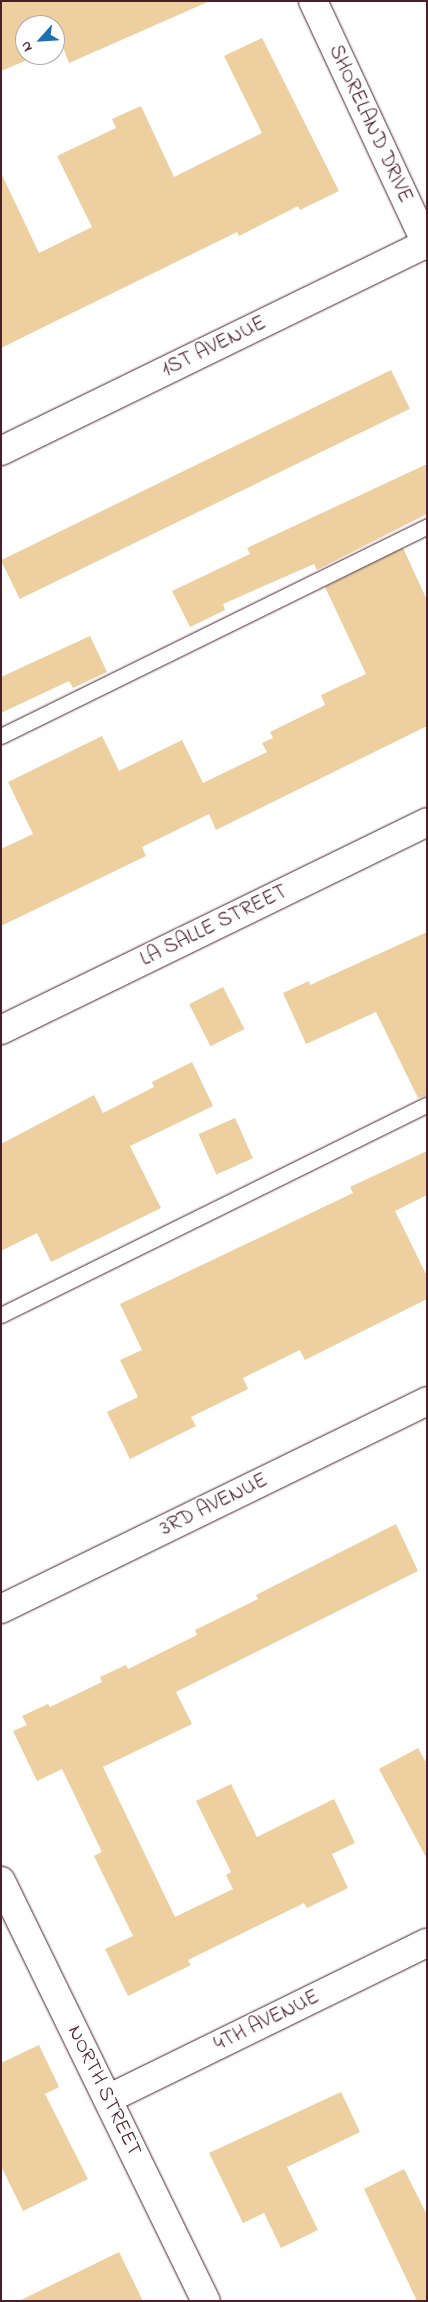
<!DOCTYPE html>
<html>
<head>
<meta charset="utf-8">
<style>
	body { margin:0 }
	#map { position:relative; width:428px; height:2302px; overflow:hidden; background:#fff; font-family:"Indie Flower",sans-serif }
	div>[style] { position:absolute }
	[style*='--x'] { left:calc(var(--x)*1px); top:calc(var(--y)*1px); width:calc(var(--w)*1px); rotate:calc(var(--a)*1deg) }
	.building>* { inset:0; background:#edcfa0; transform-origin:0 0 }
	.roads { filter:drop-shadow(0 0 1px #4a1f2b) drop-shadow(0 0 1px #4a1f2b) }
	.service>* { height:15px; margin:-7.5px; padding:0 7.5px; transform-origin:7.5px; border-radius:7.5px; background:#fff }
	.minor>* { height:28px; margin:-14px; padding:0 14px; transform-origin:14px; border-radius:14px; background:#fff }
	span { translate:-50% -50%; white-space:nowrap; text-align:center; line-height:1.15; -webkit-text-stroke:4px #fff; paint-order:stroke }
	.street-label { font-size:21px; color:#4a1f2b }
	.frame { position:absolute; inset:0; border:2px solid #4a1f2b; pointer-events:none }
	.north { position:absolute; left:15px; top:15px; width:50px; height:50px; box-sizing:border-box; background:#fff; border:1px solid #b7a5aa; border-radius:50%; rotate:244deg; font-size:14px; font-weight:700; line-height:20px; text-align:center; color:#4a1f2b }
	.north::after { content:''; display:block; margin:auto; width:18px; height:22px; background:#1f6fb2; clip-path:polygon(50% 0,100% 100%,50% 72%,0 100%) }
</style>
</head>
<body>
<div id="map">
	<div class="building">
		<div style="clip-path:polygon(1px 1px,210px 1px,69px 63px,62px 45px,55px 48px,55px 25px,25px 25px,25px 55px,39px 55px,1px 71px)"></div>
		<div style="clip-path:polygon(262px 38px,339px 191px,300px 210px,298px 206px,239px 236px,237px 232px,1px 348px,1px 173px,39px 253px,92px 227px,57px 156px,116px 128px,112px 119px,141px 106px,174px 177px,262px 133px,224px 56px)"></div>
		<div style="left:391px;top:370px;width:43px;height:434px;rotate:64deg"></div>
		<div style="clip-path:polygon(427px 464px,427px 514px,317px 570px,314px 564px,223px 604px,225px 610px,190px 627px,172px 591px,250px 554px,247px 548px)"></div>
		<div style="clip-path:polygon(403px 548px,427px 600px,427px 726px,216px 830px,209px 814px,142px 847px,146px 856px,1px 926px,1px 849px,33px 834px,8px 782px,102px 736px,119px 771px,182px 740px,203px 783px,267px 752px,262px 743px,273px 738px,270px 732px,325px 705px,321px 695px,366px 674px,325px 587px)"></div>
		<div style="clip-path:polygon(90px 636px,107px 672px,73px 688px,69px 681px,1px 713px,1px 677px)"></div>
		<div style="clip-path:polygon(427px 932px,427px 1095px,418px 1098px,376px 1012px,306px 1044px,283px 993px,309px 981px,310px 985px)"></div>
		<div style="left:223px;top:987px;width:47px;height:38px;rotate:63deg"></div>
		<div style="clip-path:polygon(192px 1062px,213px 1106px,130px 1146px,161px 1208px,51px 1262px,37px 1233px,1px 1251px,1px 1144px,94px 1095px,103px 1113px,154px 1087px,152px 1082px)"></div>
		<div style="left:235px;top:1118px;width:44px;height:40px;rotate:66deg"></div>
		<div style="clip-path:polygon(427px 1151px,427px 1195px,395px 1211px,427px 1276px,427px 1299px,305px 1360px,300px 1350px,243px 1378px,248px 1389px,191px 1417px,196px 1426px,130px 1459px,107px 1412px,138px 1397px,120px 1360px,142px 1350px,120px 1304px,353px 1193px,350px 1187px)"></div>
		<div style="clip-path:polygon(396px 1524px,418px 1571px,176px 1692px,192px 1724px,103px 1767px,175px 1917px,233px 1889px,226px 1875px,231px 1872px,196px 1801px,231px 1784px,257px 1837px,334px 1799px,355px 1843px,332px 1854px,348px 1888px,307px 1908px,304px 1903px,188px 1960px,191px 1965px,128px 1996px,105px 1949px,133px 1936px,94px 1856px,102px 1852px,62px 1769px,37px 1781px,13px 1731px,27px 1725px,22px 1716px,48px 1704px,50px 1707px,102px 1682px,100px 1677px,126px 1665px,128px 1669px,197px 1635px,195px 1630px,258px 1599px,256px 1595px)"></div>
		<div style="clip-path:polygon(418px 1748px,427px 1764px,427px 1859px,379px 1769px)"></div>
		<div style="clip-path:polygon(39px 2045px,59px 2087px,45px 2094px,88px 2179px,23px 2211px,1px 2166px,1px 2063px)"></div>
		<div style="clip-path:polygon(341px 2092px,360px 2132px,287px 2167px,318px 2230px,281px 2248px,264px 2213px,243px 2223px,209px 2153px)"></div>
		<div style="clip-path:polygon(404px 2169px,427px 2215px,427px 2301px,417px 2301px,364px 2189px)"></div>
		<div style="clip-path:polygon(119px 2252px,143px 2301px,19px 2301px)"></div>
	</div>
	<div class="roads">
		<div class="service">
			<div style="--x:1;--y:736;--w:475;--a:-26.2"></div>
			<div style="--x:1;--y:1315;--w:475;--a:-26.3"></div>
		</div>
		<div class="minor">
			<div style="--x:313;--y:1;--w:270;--a:65"></div>
			<div style="--x:1;--y:451;--w:474;--a:-26"></div>
			<div style="--x:1;--y:1030;--w:474;--a:-26"></div>
			<div style="--x:1;--y:1609;--w:474;--a:-26"></div>
			<div style="--x:1;--y:1881;--w:467;--a:64"></div>
			<div style="--x:108;--y:2099;--w:355;--a:-26.1"></div>
		</div>
	</div>
	<div class="street-label">
		<span style="left:370px;top:124px;rotate:65deg">SHORELAND DRIVE</span>
		<span style="left:214px;top:347px;rotate:-26deg">1ST AVENUE</span>
		<span style="left:214px;top:926px;rotate:-26deg">LA SALLE STREET</span>
		<span style="left:214px;top:1505px;rotate:-26deg">3RD AVENUE</span>
		<span style="left:267px;top:2021px;rotate:-26deg">4TH AVENUE</span>
		<span style="left:104px;top:2091px;rotate:64deg">NORTH STREET</span>
	</div>
	<div class="frame"></div>
	<div class="north">N</div>
</div>
</body>
</html>
